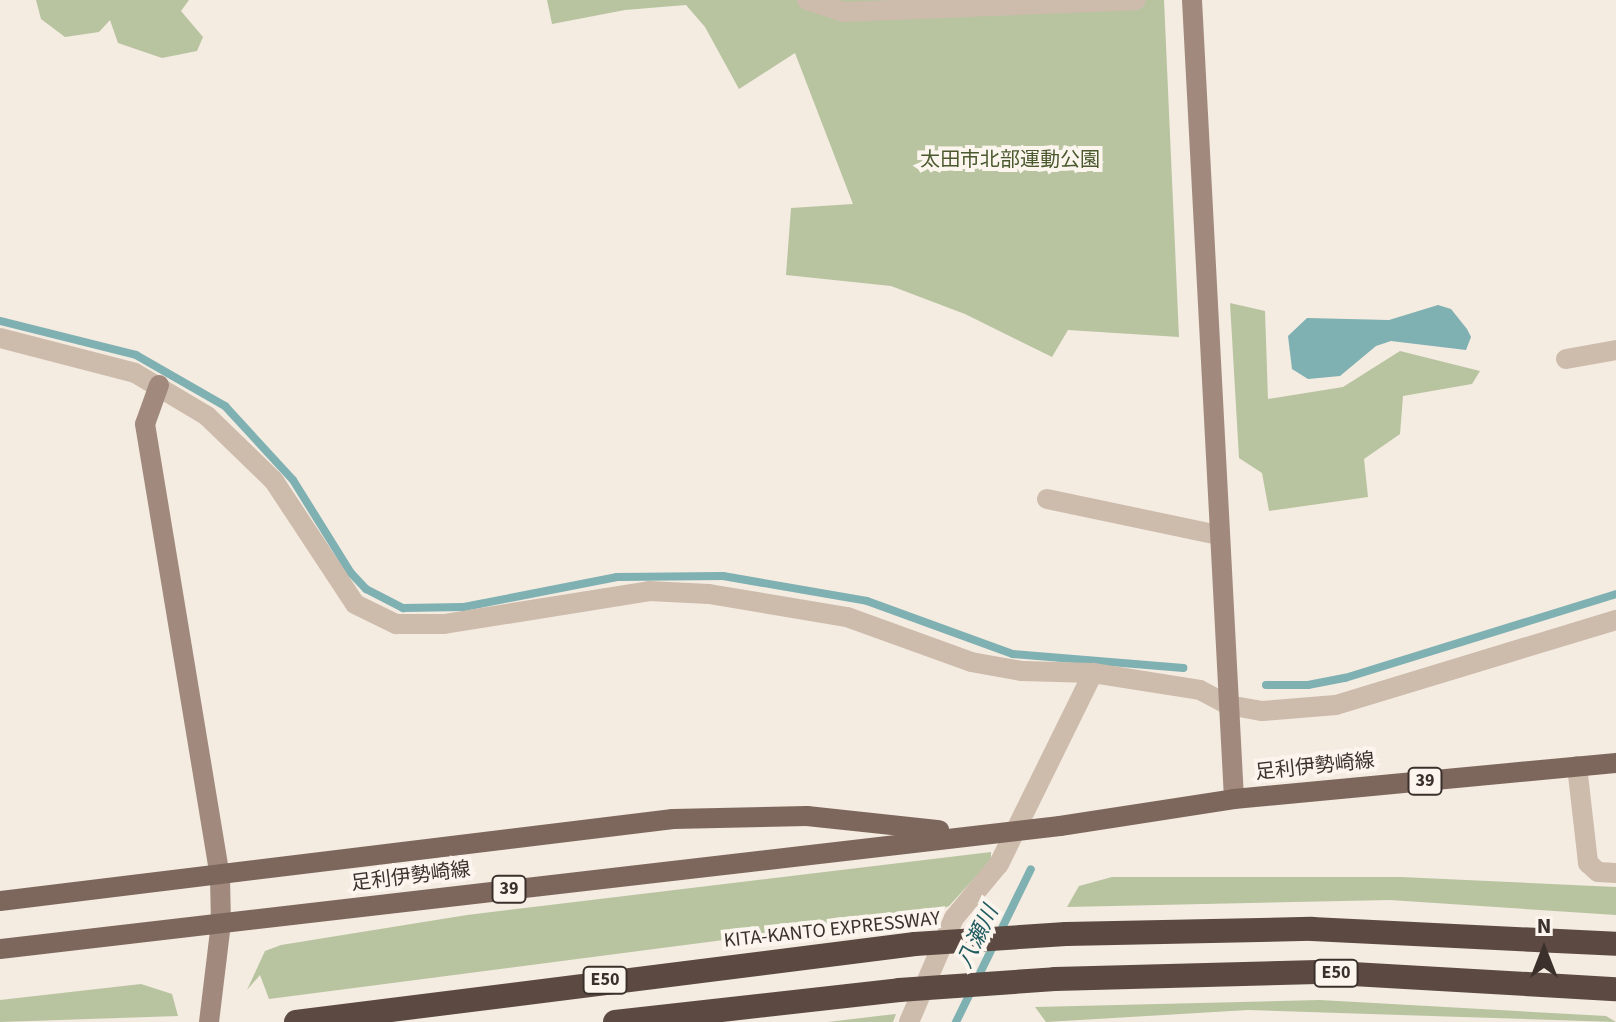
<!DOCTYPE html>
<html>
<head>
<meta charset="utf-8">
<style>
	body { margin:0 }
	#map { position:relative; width:1616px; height:1022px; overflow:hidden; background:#f4ebe1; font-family:"Source Sans 3","Noto Sans JP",sans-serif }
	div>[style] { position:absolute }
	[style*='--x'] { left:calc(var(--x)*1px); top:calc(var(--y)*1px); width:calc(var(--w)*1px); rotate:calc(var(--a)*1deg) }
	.green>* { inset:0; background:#b8c4a0 }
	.water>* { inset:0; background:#7fb0b2 }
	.stream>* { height:8px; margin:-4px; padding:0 4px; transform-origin:4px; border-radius:4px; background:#7fb0b2 }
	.street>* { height:20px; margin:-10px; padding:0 10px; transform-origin:10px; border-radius:10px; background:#cdbbac }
	.secondary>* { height:20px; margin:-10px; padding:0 10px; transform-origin:10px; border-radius:10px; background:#a18a7d }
	.primary>* { height:20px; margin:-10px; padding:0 10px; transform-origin:10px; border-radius:10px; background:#7d675c }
	.highway>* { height:24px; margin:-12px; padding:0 12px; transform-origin:12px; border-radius:12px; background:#5c4a42 }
	.highway-bridge>* { height:24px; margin:-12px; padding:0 12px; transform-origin:12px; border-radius:12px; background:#5c4a42 }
	span { translate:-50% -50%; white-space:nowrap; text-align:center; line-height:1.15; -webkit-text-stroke:8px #fbf5ee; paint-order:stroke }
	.shield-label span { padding:2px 6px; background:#fbf5ee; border:2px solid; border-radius:6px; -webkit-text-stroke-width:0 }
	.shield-label { font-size:18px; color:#3b302b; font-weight:700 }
	.park-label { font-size:20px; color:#4a5a2e }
	.street-label { font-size:20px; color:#3b302b }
	.water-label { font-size:22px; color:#1f5a5e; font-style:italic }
	.north { position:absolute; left:1504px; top:910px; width:80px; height:80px; -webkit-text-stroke:6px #fbf5ee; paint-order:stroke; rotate:0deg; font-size:22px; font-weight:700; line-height:32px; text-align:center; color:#3b302b }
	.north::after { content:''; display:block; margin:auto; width:28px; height:36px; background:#3b302b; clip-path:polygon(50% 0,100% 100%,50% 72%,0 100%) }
</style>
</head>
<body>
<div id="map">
	<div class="green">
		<div style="clip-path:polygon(36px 0,189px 0,181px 11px,203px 37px,197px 51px,162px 58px,118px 43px,110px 20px,99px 32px,65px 37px,41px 19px)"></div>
		<div style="clip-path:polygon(547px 0,1164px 0,1179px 337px,1068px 330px,1052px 357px,965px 314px,891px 286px,786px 275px,791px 208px,853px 204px,795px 53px,739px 89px,705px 27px,686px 5px,625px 10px,552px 24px)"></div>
		<div style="clip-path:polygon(1230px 303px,1265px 311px,1268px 399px,1343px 387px,1400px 351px,1480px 371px,1472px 384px,1403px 396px,1400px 434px,1364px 459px,1368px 497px,1269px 511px,1262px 473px,1239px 458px)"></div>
		<div style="clip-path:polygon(991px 852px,991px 860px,949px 906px,932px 913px,269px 999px,260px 975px,247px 990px,265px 951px,281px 945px,467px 915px)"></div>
		<div style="clip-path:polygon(1112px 877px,1401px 877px,1616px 887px,1616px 915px,1390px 900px,1067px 907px,1079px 886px)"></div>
		<div style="clip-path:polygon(141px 984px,172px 994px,178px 1016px,0 1022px,0 1000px)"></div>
		<div style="clip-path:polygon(1320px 1000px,1606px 1016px,1616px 1022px,1248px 1010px,1046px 1022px,1035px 1007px)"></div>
		<div style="clip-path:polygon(896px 1014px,893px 1022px,828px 1022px,878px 1016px)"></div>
	</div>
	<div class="water">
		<div style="clip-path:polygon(1438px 305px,1451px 309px,1467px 329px,1471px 337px,1466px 350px,1391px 341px,1376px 346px,1340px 376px,1308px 379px,1292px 369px,1288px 336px,1307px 318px,1389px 320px)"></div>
	</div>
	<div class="stream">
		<div style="--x:0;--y:321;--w:140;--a:14"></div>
		<div style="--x:136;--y:355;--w:103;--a:29.8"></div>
		<div style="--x:225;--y:406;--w:100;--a:47.4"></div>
		<div style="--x:293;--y:480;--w:110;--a:58.1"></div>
		<div style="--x:351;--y:573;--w:22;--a:47"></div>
		<div style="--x:366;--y:589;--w:42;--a:27.2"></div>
		<div style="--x:403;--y:608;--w:61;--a:-0.9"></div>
		<div style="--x:464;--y:607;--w:156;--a:-11.1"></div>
		<div style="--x:617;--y:577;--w:106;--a:-0.5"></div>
		<div style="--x:723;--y:576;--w:146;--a:9.8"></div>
		<div style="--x:867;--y:601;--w:155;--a:20"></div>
		<div style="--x:1013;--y:654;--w:171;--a:4.7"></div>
		<div style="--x:1266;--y:685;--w:42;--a:0"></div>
		<div style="--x:1308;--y:685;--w:38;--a:-11"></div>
		<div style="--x:1345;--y:678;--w:284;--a:-17.2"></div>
		<div style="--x:956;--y:1022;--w:170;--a:-63.9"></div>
	</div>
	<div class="street">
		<div style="--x:807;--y:0;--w:38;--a:18"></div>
		<div style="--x:843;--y:12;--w:293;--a:-2.3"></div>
		<div style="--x:0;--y:338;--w:139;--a:14.5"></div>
		<div style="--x:135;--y:373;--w:84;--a:30.8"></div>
		<div style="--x:207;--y:416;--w:93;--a:44.1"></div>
		<div style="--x:274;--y:481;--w:147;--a:56.6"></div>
		<div style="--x:355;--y:604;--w:46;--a:26"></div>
		<div style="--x:396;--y:624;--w:48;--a:0"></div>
		<div style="--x:444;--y:624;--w:208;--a:-9.1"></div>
		<div style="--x:649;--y:591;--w:60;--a:2.9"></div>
		<div style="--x:709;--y:594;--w:140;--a:9.5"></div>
		<div style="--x:847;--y:617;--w:132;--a:19.9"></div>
		<div style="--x:971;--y:662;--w:52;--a:10"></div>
		<div style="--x:1022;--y:671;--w:71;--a:1.6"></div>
		<div style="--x:1093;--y:673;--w:108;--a:9"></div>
		<div style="--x:1200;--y:690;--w:32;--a:28"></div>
		<div style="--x:1228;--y:705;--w:35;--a:10"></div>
		<div style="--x:1262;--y:711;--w:74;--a:-4.6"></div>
		<div style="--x:1336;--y:705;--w:293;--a:-16.9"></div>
		<div style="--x:1566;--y:359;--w:51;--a:-10.2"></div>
		<div style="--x:1047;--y:499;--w:175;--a:11.9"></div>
		<div style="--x:1577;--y:766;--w:98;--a:83.5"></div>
		<div style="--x:1588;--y:863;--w:13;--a:42"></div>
		<div style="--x:1598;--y:872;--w:18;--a:3"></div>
		<div style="--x:909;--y:1022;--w:113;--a:-66.6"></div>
		<div style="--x:954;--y:918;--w:70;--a:-50.2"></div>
		<div style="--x:999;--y:864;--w:213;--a:-63.8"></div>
	</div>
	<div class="secondary">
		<div style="--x:1192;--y:0;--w:800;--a:86.99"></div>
		<div style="--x:159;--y:385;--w:41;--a:109.7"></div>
		<div style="--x:145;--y:424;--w:459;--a:80.6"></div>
		<div style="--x:220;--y:877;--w:46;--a:88.8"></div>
		<div style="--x:221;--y:923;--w:100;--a:96.9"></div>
	</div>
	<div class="primary">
		<div style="--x:0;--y:901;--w:678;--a:-6.95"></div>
		<div style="--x:673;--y:819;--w:134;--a:-1.3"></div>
		<div style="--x:807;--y:816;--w:133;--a:6.1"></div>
		<div style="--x:0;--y:949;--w:1067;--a:-6.62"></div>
		<div style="--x:1060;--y:826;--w:176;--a:-8.8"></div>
		<div style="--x:1234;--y:799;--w:384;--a:-5.4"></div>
	</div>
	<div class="highway">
		<div style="--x:1066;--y:934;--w:246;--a:-1.2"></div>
		<div style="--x:1312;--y:929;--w:304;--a:2.8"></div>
		<div style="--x:1055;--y:979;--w:263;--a:-1.5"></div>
		<div style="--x:1318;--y:972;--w:298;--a:3.3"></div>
		<div style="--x:296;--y:1022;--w:624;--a:-7.18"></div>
		<div style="--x:615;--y:1022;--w:286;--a:-6.4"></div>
	</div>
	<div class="highway-bridge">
		<div style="--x:915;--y:944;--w:151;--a:-3.8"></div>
		<div style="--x:899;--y:990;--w:156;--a:-4"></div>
	</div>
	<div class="shield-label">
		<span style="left:1425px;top:781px">39</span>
		<span style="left:509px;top:889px">39</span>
		<span style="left:1336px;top:973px">E50</span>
		<span style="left:605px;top:980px">E50</span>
	</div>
	<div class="park-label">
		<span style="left:1010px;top:160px">太田市北部運動公園</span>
	</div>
	<div class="street-label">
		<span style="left:1315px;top:767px;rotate:-6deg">足利伊勢崎線</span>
		<span style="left:411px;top:877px;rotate:-7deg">足利伊勢崎線</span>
		<span style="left:832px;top:930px;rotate:-6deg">KITA-KANTO EXPRESSWAY</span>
	</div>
	<div class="water-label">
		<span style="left:978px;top:937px;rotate:-64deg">八瀬川</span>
	</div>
	<div class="north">N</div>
</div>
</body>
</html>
